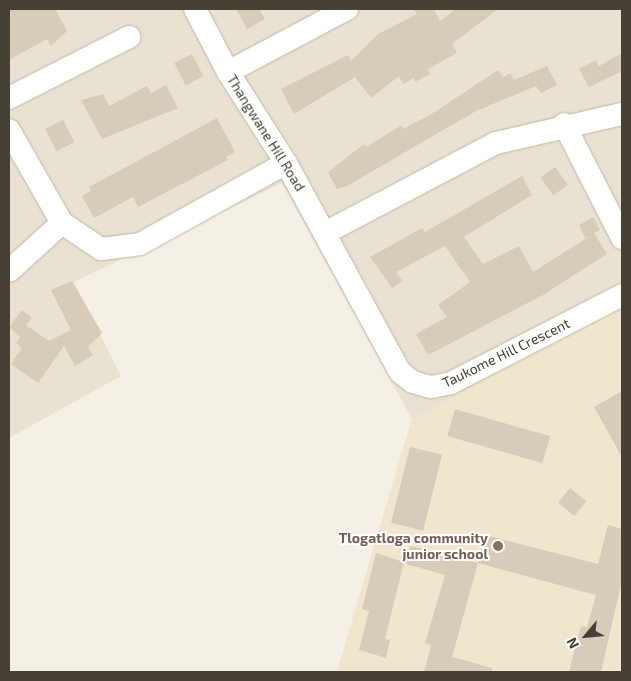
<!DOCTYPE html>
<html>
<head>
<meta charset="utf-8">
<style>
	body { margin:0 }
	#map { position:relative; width:631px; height:681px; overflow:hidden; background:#f4f0e5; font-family:"Exo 2",sans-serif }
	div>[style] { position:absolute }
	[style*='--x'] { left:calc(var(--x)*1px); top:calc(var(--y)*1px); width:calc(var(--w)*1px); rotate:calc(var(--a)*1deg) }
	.residential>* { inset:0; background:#e9e2d2 }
	.education>* { inset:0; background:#efe6cd }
	.building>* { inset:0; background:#d7ccb9; transform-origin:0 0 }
	.roads { filter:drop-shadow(0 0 1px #c1b8a6) drop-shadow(0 0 1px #c1b8a6) }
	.minor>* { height:22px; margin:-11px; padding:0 11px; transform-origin:11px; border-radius:11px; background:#fff }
	.dots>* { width:14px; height:14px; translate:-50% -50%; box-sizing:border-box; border:2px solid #fff; border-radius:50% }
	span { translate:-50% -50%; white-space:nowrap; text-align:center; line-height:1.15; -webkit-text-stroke:4px #fff; paint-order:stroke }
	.street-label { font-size:14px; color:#474034 }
	.education-label { font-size:14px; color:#785e54; font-weight:700 }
	.right { translate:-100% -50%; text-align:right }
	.frame { position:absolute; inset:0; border:10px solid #474034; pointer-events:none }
	.north { position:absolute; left:561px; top:611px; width:50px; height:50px; -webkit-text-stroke:4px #fff; paint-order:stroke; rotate:242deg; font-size:14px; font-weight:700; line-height:20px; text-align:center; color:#474034 }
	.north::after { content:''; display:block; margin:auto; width:18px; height:22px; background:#474034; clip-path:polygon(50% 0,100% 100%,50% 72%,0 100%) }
</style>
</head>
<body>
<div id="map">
	<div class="residential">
		<div style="clip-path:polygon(9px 9px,622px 9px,622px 672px,337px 672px,412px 419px,282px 183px,74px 282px,121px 376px,9px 438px)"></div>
	</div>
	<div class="education">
		<div style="clip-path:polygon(622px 305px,622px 672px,337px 672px,412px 419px)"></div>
	</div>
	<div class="building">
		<div style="clip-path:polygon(9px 9px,55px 9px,67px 31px,51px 46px,47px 39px,9px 60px)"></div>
		<div style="clip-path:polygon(236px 9px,259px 9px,265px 19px,247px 29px)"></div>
		<div style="clip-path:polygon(414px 9px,434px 9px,440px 21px,455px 9px,498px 9px,452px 44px,457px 53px,428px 69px,430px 74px,415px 82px,414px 78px,403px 84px,399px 76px,371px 98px,355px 77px,294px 114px,281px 89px,348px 55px,351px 61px,378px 34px,417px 14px)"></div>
		<div style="clip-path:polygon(622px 53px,622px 71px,589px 87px,579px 69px,596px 60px,599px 66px)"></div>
		<div style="left:192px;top:54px;width:25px;height:20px;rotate:63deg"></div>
		<div style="clip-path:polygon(547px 66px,557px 85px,541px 93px,536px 86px,476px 111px,347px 186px,337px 189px,328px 172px,364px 144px,366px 147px,402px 125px,403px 129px,430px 115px,498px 70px,503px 77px,510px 73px,514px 80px)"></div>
		<div style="clip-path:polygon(166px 85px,178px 108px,102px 139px,81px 100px,103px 94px,109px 106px,147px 86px,151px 93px)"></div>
		<div style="clip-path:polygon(217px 118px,235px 152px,226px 157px,228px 160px,138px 207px,133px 197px,94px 218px,82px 196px,91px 191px,89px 187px)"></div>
		<div style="left:63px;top:120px;width:25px;height:20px;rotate:63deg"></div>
		<div style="left:555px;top:167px;width:22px;height:18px;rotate:54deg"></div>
		<div style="clip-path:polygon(522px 176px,532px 195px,464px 237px,483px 264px,519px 246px,533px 272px,590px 236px,585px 238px,579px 225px,593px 217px,600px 230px,594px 233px,607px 254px,543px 295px,428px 355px,416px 334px,447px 317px,438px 305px,470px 282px,445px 246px,396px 272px,403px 281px,392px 288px,370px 257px,422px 228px,425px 232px)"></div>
		<div style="clip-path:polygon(72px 281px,102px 333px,88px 347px,93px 355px,75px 366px,64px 346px,38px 383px,11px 364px,22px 348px,16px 343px,20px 337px,9px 327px,22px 310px,32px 318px,26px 325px,49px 341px,71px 330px,51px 290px)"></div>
		<div style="clip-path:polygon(622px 391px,622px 457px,594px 407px)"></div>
		<div style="left:455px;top:409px;width:99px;height:28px;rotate:16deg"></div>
		<div style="left:410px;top:447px;width:33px;height:78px;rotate:14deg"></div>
		<div style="left:570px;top:488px;width:21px;height:19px;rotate:39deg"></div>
		<div style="clip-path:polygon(608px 525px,622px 529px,622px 580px,601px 672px,569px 672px,581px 626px,587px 627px,596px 595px,478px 563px,485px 535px,598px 564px)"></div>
		<div style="clip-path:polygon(410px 546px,478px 563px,452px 657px,492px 668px,492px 672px,424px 672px,431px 645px,425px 643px,445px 575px,406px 564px)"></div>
		<div style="clip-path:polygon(376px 553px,404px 562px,385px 639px,390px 640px,386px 658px,359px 650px,369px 611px,362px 609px)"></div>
	</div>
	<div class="roads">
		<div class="minor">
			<div style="--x:195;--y:9;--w:71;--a:62.4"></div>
			<div style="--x:228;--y:72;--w:108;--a:57.5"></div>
			<div style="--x:286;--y:163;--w:238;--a:61.4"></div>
			<div style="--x:400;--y:372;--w:16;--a:38"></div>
			<div style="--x:413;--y:382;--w:19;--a:16"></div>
			<div style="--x:431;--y:387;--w:20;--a:-11"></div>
			<div style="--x:451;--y:383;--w:192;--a:-27.2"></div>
			<div style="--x:228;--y:72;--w:135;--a:-27.9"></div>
			<div style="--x:9;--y:98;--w:135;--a:-26.9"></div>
			<div style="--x:564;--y:124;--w:128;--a:63"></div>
			<div style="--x:9;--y:130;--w:107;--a:60.3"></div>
			<div style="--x:62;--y:223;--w:47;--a:33.7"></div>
			<div style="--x:101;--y:249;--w:39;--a:-7"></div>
			<div style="--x:140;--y:244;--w:167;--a:-29"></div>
			<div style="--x:325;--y:233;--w:193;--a:-27.8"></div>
			<div style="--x:496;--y:143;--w:129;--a:-13"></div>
			<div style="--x:9;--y:271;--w:72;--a:-42.2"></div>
		</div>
	</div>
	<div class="dots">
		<div style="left:498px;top:546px;background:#8d6e63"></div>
	</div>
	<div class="street-label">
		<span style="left:266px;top:133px;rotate:58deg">Thangwane Hill Road</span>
		<span style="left:506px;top:353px;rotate:-26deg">Taukome Hill Crescent</span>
	</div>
	<div class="education-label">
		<span class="right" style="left:488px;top:546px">Tlogatloga community<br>junior school</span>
	</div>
	<div class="frame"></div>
	<div class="north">N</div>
</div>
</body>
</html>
